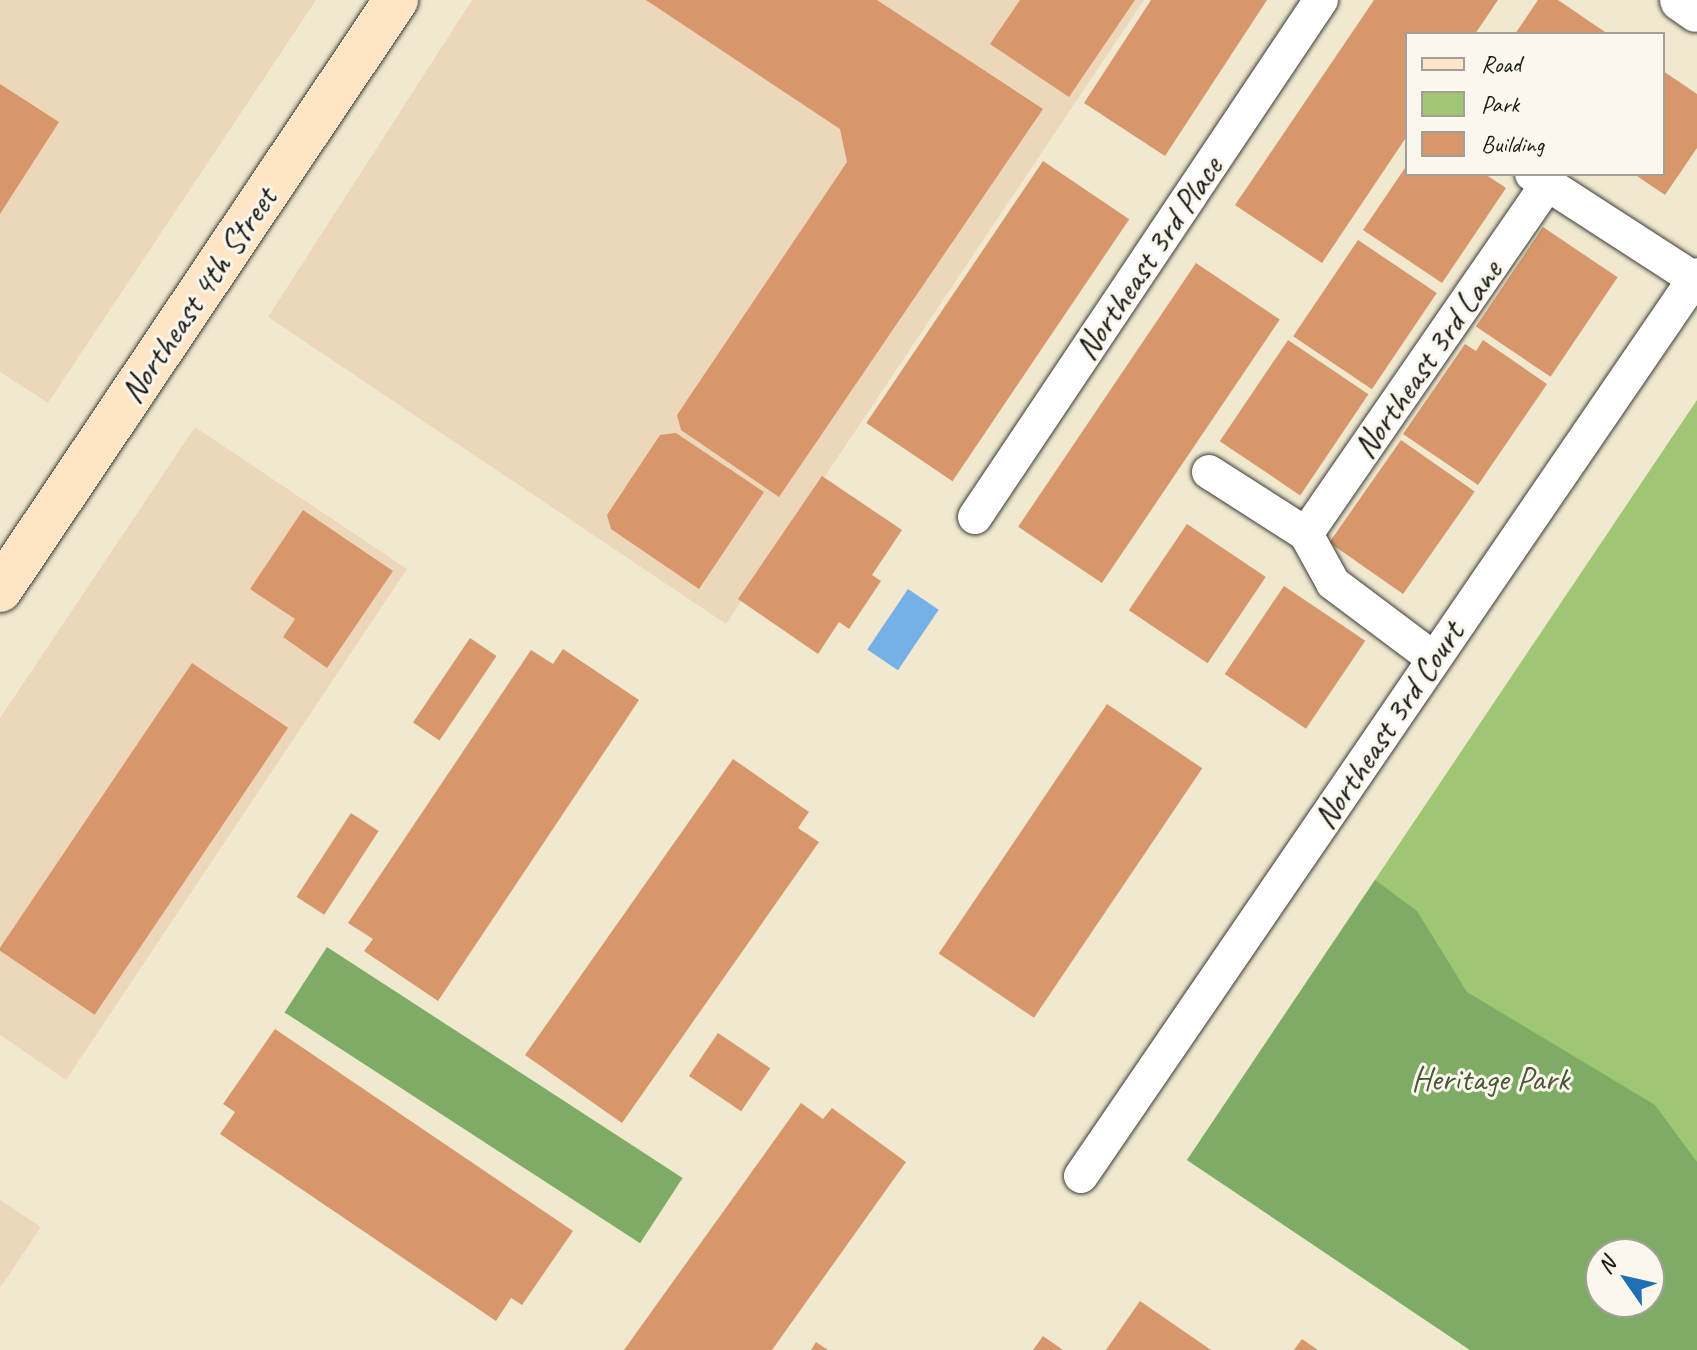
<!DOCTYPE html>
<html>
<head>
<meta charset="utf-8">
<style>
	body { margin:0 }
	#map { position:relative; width:1697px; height:1350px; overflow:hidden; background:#f0e9cf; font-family:Caveat,sans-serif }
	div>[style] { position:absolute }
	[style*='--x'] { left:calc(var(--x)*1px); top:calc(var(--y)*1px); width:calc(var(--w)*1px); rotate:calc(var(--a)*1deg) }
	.built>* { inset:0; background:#edd7ba }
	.green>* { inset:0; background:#9fc773 }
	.forest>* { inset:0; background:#7fac65; transform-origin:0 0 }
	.water>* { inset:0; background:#75b0e6; transform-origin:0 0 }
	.building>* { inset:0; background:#d7976b; transform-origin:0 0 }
	.roads { filter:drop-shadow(0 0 2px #3c3b37) drop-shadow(0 0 2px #3c3b37) }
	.minor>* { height:34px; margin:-17px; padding:0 17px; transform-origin:17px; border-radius:17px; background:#fff }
	.tertiary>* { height:42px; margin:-21px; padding:0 21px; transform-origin:21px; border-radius:21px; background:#fff }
	.secondary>* { height:44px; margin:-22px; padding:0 22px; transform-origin:22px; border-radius:22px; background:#fde5c5 }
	span { translate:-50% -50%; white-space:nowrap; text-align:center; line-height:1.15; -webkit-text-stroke:6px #fbf7ec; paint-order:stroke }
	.street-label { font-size:34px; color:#1c1c1c }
	.park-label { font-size:34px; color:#4a583a }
	.legend { position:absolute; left:1405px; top:32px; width:260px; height:144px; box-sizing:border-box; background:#fbf7ec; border:2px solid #a29f99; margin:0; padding:10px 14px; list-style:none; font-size:24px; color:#1c1c1c }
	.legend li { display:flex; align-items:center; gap:16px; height:40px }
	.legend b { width:40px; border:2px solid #a29f99 }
	.north { position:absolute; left:1585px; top:1238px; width:80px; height:80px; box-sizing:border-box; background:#fbf7ec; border:2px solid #a29f99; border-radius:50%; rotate:304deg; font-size:22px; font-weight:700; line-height:32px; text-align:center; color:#1c1c1c }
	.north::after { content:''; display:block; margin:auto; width:28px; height:36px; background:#1f6fb2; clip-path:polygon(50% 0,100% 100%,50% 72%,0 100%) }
</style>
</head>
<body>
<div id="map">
	<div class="built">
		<div style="clip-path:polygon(0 0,316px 0,48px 403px,0 372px)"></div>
		<div style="clip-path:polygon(472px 0,1144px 0,726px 624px,268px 317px)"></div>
		<div style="clip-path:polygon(195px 427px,407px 569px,66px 1080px,0 1035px,0 718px)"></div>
		<div style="clip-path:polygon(0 1200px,41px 1227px,0 1288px)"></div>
	</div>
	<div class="green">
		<div style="clip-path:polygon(evenodd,1697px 400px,1697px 1350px,1470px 1350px,1187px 1160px,1697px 400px,1601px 1254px,1649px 1254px,1649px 1302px,1601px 1302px,1601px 1254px)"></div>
	</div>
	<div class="forest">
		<div style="clip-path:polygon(evenodd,1375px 880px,1417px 911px,1467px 992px,1655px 1105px,1697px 1162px,1697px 1350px,1470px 1350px,1187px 1160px,1375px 880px,1601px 1254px,1649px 1254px,1649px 1302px,1601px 1302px,1601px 1254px)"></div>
		<div style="left:327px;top:947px;width:424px;height:78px;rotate:33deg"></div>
	</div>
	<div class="water">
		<div style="left:908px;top:589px;width:37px;height:73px;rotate:34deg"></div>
	</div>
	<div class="building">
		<div style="clip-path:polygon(646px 0,877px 0,1043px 109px,779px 497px,681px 430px,677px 415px,847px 162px,840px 129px)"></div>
		<div style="clip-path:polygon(1020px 0,1135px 0,1069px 97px,990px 44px)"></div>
		<div style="clip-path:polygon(1151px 0,1267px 0,1165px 156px,1084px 103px)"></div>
		<div style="clip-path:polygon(1374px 0,1498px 0,1475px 34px,1407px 34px,1407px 136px,1322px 263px,1235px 205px)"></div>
		<div style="clip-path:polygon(1538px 0,1558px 0,1608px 34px,1515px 34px)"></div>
		<div style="clip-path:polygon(1663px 71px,1697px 94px,1697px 148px,1665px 195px,1634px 174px,1663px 174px)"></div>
		<div style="clip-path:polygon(0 84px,59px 122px,0 214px)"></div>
		<div style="left:1043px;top:161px;width:104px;height:316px;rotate:34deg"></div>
		<div style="clip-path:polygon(1407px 165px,1407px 174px,1485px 174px,1506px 188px,1442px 283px,1363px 230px)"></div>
		<div style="left:1543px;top:227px;width:90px;height:120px;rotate:34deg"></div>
		<div style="left:1358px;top:240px;width:95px;height:116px;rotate:34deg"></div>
		<div style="left:1196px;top:263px;width:101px;height:318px;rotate:34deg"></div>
		<div style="left:1288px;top:340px;width:97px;height:122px;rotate:34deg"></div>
		<div style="clip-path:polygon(1483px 340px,1547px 384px,1478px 485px,1403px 434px,1465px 344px,1476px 351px)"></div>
		<div style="clip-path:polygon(676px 433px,764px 492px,699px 589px,611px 529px,607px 515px,660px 435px)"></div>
		<div style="left:1401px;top:440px;width:90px;height:125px;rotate:35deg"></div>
		<div style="clip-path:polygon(822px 476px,902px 530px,872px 575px,881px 581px,849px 629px,839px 622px,818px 654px,738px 599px)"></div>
		<div style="clip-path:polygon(303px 510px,393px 571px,327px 668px,283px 637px,295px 619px,250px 589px)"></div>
		<div style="left:1187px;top:524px;width:95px;height:104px;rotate:34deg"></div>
		<div style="left:1284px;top:586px;width:98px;height:106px;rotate:34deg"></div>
		<div style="left:470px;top:638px;width:32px;height:102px;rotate:34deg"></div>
		<div style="clip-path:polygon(563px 649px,639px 700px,438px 1001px,364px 951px,373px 939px,348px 923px,531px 650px,553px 664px)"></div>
		<div style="left:192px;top:663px;width:116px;height:346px;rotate:34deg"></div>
		<div style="left:1107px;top:704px;width:115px;height:301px;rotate:34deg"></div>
		<div style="clip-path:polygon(733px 759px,809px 812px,798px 828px,819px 842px,622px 1123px,525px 1055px)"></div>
		<div style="left:351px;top:813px;width:33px;height:100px;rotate:33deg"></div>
		<div style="clip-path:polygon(275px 1029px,573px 1231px,522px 1305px,511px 1298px,496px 1321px,220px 1134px,235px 1112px,223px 1104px)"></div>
		<div style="left:718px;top:1033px;width:63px;height:52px;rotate:34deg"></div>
		<div style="clip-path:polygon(801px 1103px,823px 1119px,832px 1108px,906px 1162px,772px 1350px,624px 1350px)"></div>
		<div style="clip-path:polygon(1140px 1301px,1211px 1350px,1106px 1350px)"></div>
		<div style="clip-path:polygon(1043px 1336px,1063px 1350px,1033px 1350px)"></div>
		<div style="clip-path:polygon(1302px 1339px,1318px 1350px,1294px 1350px)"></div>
		<div style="clip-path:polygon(816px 1342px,828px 1350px,811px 1350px)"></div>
	</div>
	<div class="roads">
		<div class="minor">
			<div style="--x:1532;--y:174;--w:193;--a:32.9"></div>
			<div style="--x:1209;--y:472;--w:115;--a:32.6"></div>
			<div style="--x:1306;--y:534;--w:56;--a:61.1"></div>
			<div style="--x:1333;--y:583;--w:125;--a:36.9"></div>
			<div style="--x:975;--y:517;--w:622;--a:-56.21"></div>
			<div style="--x:1306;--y:534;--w:425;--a:-55.4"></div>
			<div style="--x:1081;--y:1176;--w:1091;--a:-55.64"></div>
		</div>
		<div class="tertiary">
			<div style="--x:1681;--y:0;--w:19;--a:35"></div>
		</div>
		<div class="secondary">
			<div style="--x:0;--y:590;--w:711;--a:-56.13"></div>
		</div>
	</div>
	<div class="street-label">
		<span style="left:1148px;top:258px;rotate:-56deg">Northeast 3rd Place</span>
		<span style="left:198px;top:295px;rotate:-56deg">Northeast 4th Street</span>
		<span style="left:1427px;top:359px;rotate:-55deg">Northeast 3rd Lane</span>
		<span style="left:1388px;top:725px;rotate:-56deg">Northeast 3rd Court</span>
	</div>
	<div class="park-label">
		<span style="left:1490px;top:1079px">Heritage Park</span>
	</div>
	<ul class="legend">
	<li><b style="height:10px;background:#fde5c5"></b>Road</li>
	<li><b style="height:22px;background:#9fc773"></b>Park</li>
	<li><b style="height:22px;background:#d7976b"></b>Building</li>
	</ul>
	<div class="north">N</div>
</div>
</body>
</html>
